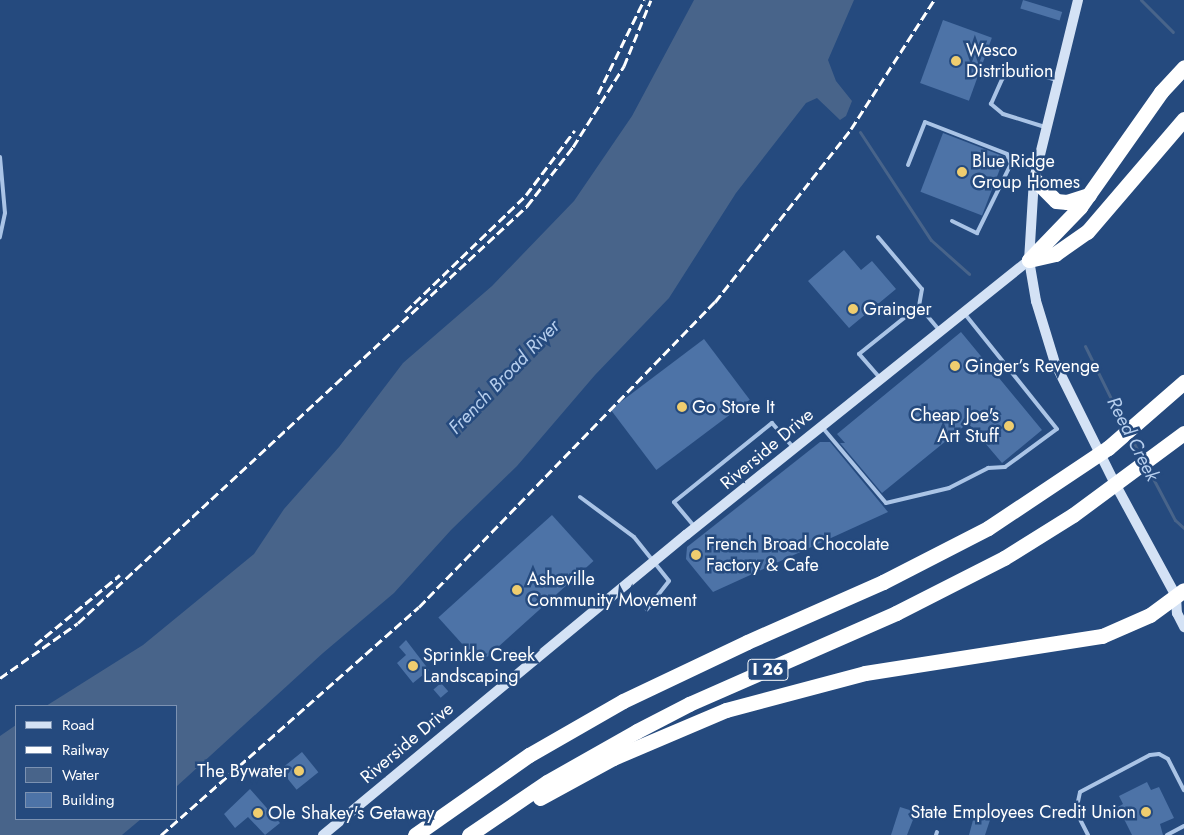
<!DOCTYPE html>
<html>
<head>
<meta charset="utf-8">
<style>
	body { margin:0 }
	#map { position:relative; width:1184px; height:835px; overflow:hidden; background:#254a7e; font-family:Jost,sans-serif }
	div>[style] { position:absolute }
	[style*='--x'] { left:calc(var(--x)*1px); top:calc(var(--y)*1px); width:calc(var(--w)*1px); rotate:calc(var(--a)*1deg) }
	.water>* { inset:0; background:#48648a }
	.stream>* { height:3px; margin:-1.5px; padding:0 1.5px; transform-origin:1.5px; border-radius:1.5px; background:#48648a }
	.building>* { inset:0; background:#4d73a7; transform-origin:0 0 }
	.lane>* { height:4px; margin:-2px; padding:0 2px; transform-origin:2px; border-radius:2px; background:#aac4e6 }
	.secondary>* { height:10px; margin:-5px; padding:0 5px; transform-origin:5px; border-radius:5px; background:#d4e2f5 }
	.highway>* { height:15px; margin:-7.5px; padding:0 7.5px; transform-origin:7.5px; border-radius:7.5px; background:#fff }
	.rail>* { height:3px; margin-top:-1.5px; transform-origin:0; background:repeating-linear-gradient(90deg,#fff 0 9px,transparent 0 13px) }
	.dots>* { width:14px; height:14px; translate:-50% -50%; box-sizing:border-box; border:2px solid #254a7e; border-radius:50% }
	span { translate:-50% -50%; white-space:nowrap; text-align:center; line-height:1.15; -webkit-text-stroke:5px #254a7e; paint-order:stroke }
	.shield-label span { padding:1px 4px; background:#254a7e; border:1px solid; border-radius:4px; -webkit-text-stroke-width:0 }
	.shield-label { font-size:16px; color:#fff; font-weight:700 }
	.poi-label { font-size:18px; color:#fff }
	.left { translate:0 -50%; text-align:left }
	.right { translate:-100% -50%; text-align:right }
	.street-label { font-size:18px; color:#fff }
	.water-label { font-size:19px; color:#b6ceed; font-style:italic }
	.legend { position:absolute; left:15px; top:705px; width:162px; height:115px; box-sizing:border-box; background:#254a7e; border:1px solid #7c92b2; margin:0; padding:6px 9px; list-style:none; font-size:15px; color:#fff }
	.legend li { display:flex; align-items:center; gap:10px; height:25px }
	.legend b { width:25px; border:1px solid #7c92b2 }
</style>
</head>
<body>
<div id="map">
	<div class="water">
		<div style="clip-path:polygon(694px 0,854px 0,828px 60px,836px 81px,852px 101px,846px 116px,840px 120px,817px 98px,806px 103px,736px 193px,669px 298px,595px 375px,517px 466px,451px 530px,394px 593px,323px 653px,176px 787px,176px 706px,46px 706px,143px 645px,254px 554px,284px 509px,339px 447px,403px 363px,492px 286px,574px 201px,632px 116px)"></div>
		<div style="clip-path:polygon(16px 725px,16px 819px,141px 819px,122px 835px,0 835px,0 736px)"></div>
	</div>
	<div class="stream">
		<div style="--x:1141;--y:0;--w:45;--a:45"></div>
		<div style="--x:860;--y:132;--w:129;--a:56.7"></div>
		<div style="--x:931;--y:240;--w:51;--a:41.8"></div>
		<div style="--x:1085;--y:346;--w:90;--a:63.7"></div>
		<div style="--x:1129;--y:434;--w:27;--a:62"></div>
		<div style="--x:1147;--y:467;--w:60;--a:62.2"></div>
		<div style="--x:1175;--y:520;--w:12;--a:42"></div>
	</div>
	<div class="building">
		<div style="left:1023px;top:0;width:41px;height:9px;rotate:17deg"></div>
		<div style="left:943px;top:20px;width:52px;height:67px;rotate:20deg"></div>
		<div style="left:943px;top:133px;width:66px;height:63px;rotate:21deg"></div>
		<div style="clip-path:polygon(844px 250px,861px 270px,872px 261px,896px 289px,849px 328px,808px 281px)"></div>
		<div style="clip-path:polygon(961px 332px,1042px 430px,1002px 463px,968px 423px,882px 493px,840px 443px,845px 443px,837px 434px)"></div>
		<div style="left:704px;top:339px;width:76px;height:117px;rotate:53deg"></div>
		<div style="clip-path:polygon(820px 442px,830px 442px,888px 512px,713px 592px,686px 559px,687px 547px)"></div>
		<div style="left:552px;top:515px;width:62px;height:153px;rotate:48deg"></div>
		<div style="clip-path:polygon(406px 640px,429px 670px,413px 683px,397px 663px,406px 655px,399px 647px)"></div>
		<div style="left:441px;top:683px;width:11px;height:10px;rotate:49deg"></div>
		<div style="left:302px;top:752px;width:26px;height:28px;rotate:51deg"></div>
		<div style="clip-path:polygon(1147px 782px,1151px 790px,1159px 787px,1174px 818px,1160px 824px,1163px 835px,1132px 835px,1118px 807px,1123px 804px,1119px 796px)"></div>
		<div style="clip-path:polygon(250px 789px,280px 823px,265px 835px,248px 817px,235px 828px,224px 814px)"></div>
		<div style="clip-path:polygon(900px 807px,916px 812px,907px 835px,891px 835px)"></div>
		<div style="clip-path:polygon(976px 809px,992px 814px,985px 835px,969px 835px)"></div>
	</div>
	<div class="lane">
		<div style="--x:1045;--y:127;--w:44;--a:-162.8"></div>
		<div style="--x:1003;--y:114;--w:16;--a:-140"></div>
		<div style="--x:991;--y:104;--w:27;--a:-66"></div>
		<div style="--x:1002;--y:79;--w:14;--a:-30"></div>
		<div style="--x:1014;--y:72;--w:16;--a:0"></div>
		<div style="--x:1030;--y:72;--w:28;--a:17"></div>
		<div style="--x:0;--y:157;--w:56;--a:84.9"></div>
		<div style="--x:5;--y:213;--w:25;--a:102"></div>
		<div style="--x:908;--y:165;--w:46;--a:-68.4"></div>
		<div style="--x:925;--y:122;--w:88;--a:21.3"></div>
		<div style="--x:1007;--y:154;--w:11;--a:68"></div>
		<div style="--x:952;--y:221;--w:28;--a:26"></div>
		<div style="--x:977;--y:233;--w:77;--a:-63.8"></div>
		<div style="--x:1011;--y:164;--w:25;--a:9"></div>
		<div style="--x:878;--y:237;--w:68;--a:49.8"></div>
		<div style="--x:922;--y:289;--w:17;--a:100"></div>
		<div style="--x:880;--y:378;--w:32;--a:-131"></div>
		<div style="--x:859;--y:354;--w:77;--a:-38.7"></div>
		<div style="--x:919;--y:306;--w:31;--a:50"></div>
		<div style="--x:822;--y:427;--w:99;--a:49.9"></div>
		<div style="--x:886;--y:503;--w:65;--a:-13.4"></div>
		<div style="--x:949;--y:488;--w:44;--a:-27.1"></div>
		<div style="--x:988;--y:468;--w:17;--a:-3"></div>
		<div style="--x:1005;--y:467;--w:64;--a:-36.2"></div>
		<div style="--x:1057;--y:429;--w:149;--a:-128.7"></div>
		<div style="--x:580;--y:497;--w:67;--a:36.5"></div>
		<div style="--x:634;--y:537;--w:56;--a:51.5"></div>
		<div style="--x:669;--y:581;--w:36;--a:128"></div>
		<div style="--x:694;--y:526;--w:31;--a:-130"></div>
		<div style="--x:674;--y:502;--w:126;--a:-38.9"></div>
		<div style="--x:772;--y:423;--w:33;--a:49"></div>
		<div style="--x:936;--y:835;--w:3;--a:-72"></div>
		<div style="--x:1088;--y:835;--w:27;--a:-117"></div>
		<div style="--x:1076;--y:811;--w:19;--a:-78"></div>
		<div style="--x:1080;--y:792;--w:79;--a:-27.9"></div>
		<div style="--x:1150;--y:755;--w:9;--a:-6"></div>
		<div style="--x:1159;--y:754;--w:10;--a:29"></div>
		<div style="--x:1168;--y:759;--w:35;--a:63"></div>
		<div style="--x:1167;--y:835;--w:19;--a:-28"></div>
	</div>
	<div class="secondary">
		<div style="--x:1078;--y:0;--w:184;--a:103.8"></div>
		<div style="--x:1034;--y:179;--w:81;--a:93.5"></div>
		<div style="--x:1029;--y:260;--w:42;--a:80.3"></div>
		<div style="--x:1036;--y:301;--w:65;--a:73"></div>
		<div style="--x:1055;--y:363;--w:131;--a:63.6"></div>
		<div style="--x:1113;--y:480;--w:132;--a:61.5"></div>
		<div style="--x:1176;--y:596;--w:17;--a:87"></div>
		<div style="--x:1177;--y:613;--w:16;--a:63"></div>
		<div style="--x:323;--y:835;--w:471;--a:-39.6"></div>
		<div style="--x:686;--y:535;--w:440;--a:-38.7"></div>
	</div>
	<div class="highway">
		<div style="--x:1034;--y:179;--w:31;--a:45"></div>
		<div style="--x:1056;--y:201;--w:11;--a:5"></div>
		<div style="--x:1067;--y:202;--w:23;--a:-18"></div>
		<div style="--x:1029;--y:260;--w:74;--a:-46.1"></div>
		<div style="--x:1080;--y:207;--w:141;--a:-54.8"></div>
		<div style="--x:1161;--y:92;--w:34;--a:-47"></div>
		<div style="--x:1029;--y:260;--w:27;--a:-13"></div>
		<div style="--x:1055;--y:254;--w:39;--a:-35"></div>
		<div style="--x:1087;--y:232;--w:149;--a:-49.4"></div>
		<div style="--x:540;--y:798;--w:83;--a:-28.7"></div>
		<div style="--x:613;--y:758;--w:123;--a:-23"></div>
		<div style="--x:726;--y:710;--w:144;--a:-14.9"></div>
		<div style="--x:865;--y:673;--w:240;--a:-8.9"></div>
		<div style="--x:1102;--y:636;--w:52;--a:-23.6"></div>
		<div style="--x:1150;--y:615;--w:42;--a:-36.3"></div>
		<div style="--x:415;--y:835;--w:139;--a:-35.1"></div>
		<div style="--x:529;--y:755;--w:108;--a:-29.9"></div>
		<div style="--x:623;--y:701;--w:137;--a:-25.4"></div>
		<div style="--x:747;--y:642;--w:149;--a:-23.8"></div>
		<div style="--x:883;--y:582;--w:118;--a:-27.2"></div>
		<div style="--x:988;--y:528;--w:144;--a:-33.7"></div>
		<div style="--x:1108;--y:448;--w:101;--a:-41"></div>
		<div style="--x:469;--y:835;--w:94;--a:-34.2"></div>
		<div style="--x:547;--y:782;--w:103;--a:-29.5"></div>
		<div style="--x:637;--y:731;--w:59;--a:-27.4"></div>
		<div style="--x:689;--y:704;--w:226;--a:-23.7"></div>
		<div style="--x:896;--y:613;--w:121;--a:-27"></div>
		<div style="--x:1004;--y:558;--w:81;--a:-31.9"></div>
		<div style="--x:1073;--y:515;--w:138;--a:-36.5"></div>
	</div>
	<div class="rail">
		<div style="--x:598;--y:94;--w:105;--a:-63.9"></div>
		<div style="--x:405;--y:312;--w:168;--a:-44"></div>
		<div style="--x:526;--y:195;--w:81;--a:-53"></div>
		<div style="--x:35;--y:645;--w:110;--a:-39.5"></div>
		<div style="--x:0;--y:678;--w:95;--a:-35.2"></div>
		<div style="--x:78;--y:623;--w:613;--a:-42.88"></div>
		<div style="--x:527;--y:206;--w:75;--a:-52.1"></div>
		<div style="--x:573;--y:147;--w:96;--a:-57.8"></div>
		<div style="--x:624;--y:66;--w:71;--a:-67.8"></div>
		<div style="--x:161;--y:835;--w:344;--a:-41.5"></div>
		<div style="--x:419;--y:607;--w:425;--a:-45.9"></div>
		<div style="--x:715;--y:302;--w:220;--a:-51.8"></div>
		<div style="--x:851;--y:129;--w:153;--a:-57.2"></div>
	</div>
	<div class="dots">
		<div style="left:956px;top:61px;background:#efcd6f"></div>
		<div style="left:962px;top:172px;background:#efcd6f"></div>
		<div style="left:853px;top:309px;background:#efcd6f"></div>
		<div style="left:955px;top:366px;background:#efcd6f"></div>
		<div style="left:682px;top:407px;background:#efcd6f"></div>
		<div style="left:1009px;top:426px;background:#efcd6f"></div>
		<div style="left:696px;top:555px;background:#efcd6f"></div>
		<div style="left:517px;top:590px;background:#efcd6f"></div>
		<div style="left:413px;top:666px;background:#efcd6f"></div>
		<div style="left:299px;top:771px;background:#efcd6f"></div>
		<div style="left:1146px;top:812px;background:#efcd6f"></div>
		<div style="left:258px;top:813px;background:#efcd6f"></div>
	</div>
	<div class="shield-label">
		<span style="left:768px;top:670px">I 26</span>
	</div>
	<div class="poi-label">
		<span class="left" style="left:966px;top:61px">Wesco<br>Distribution</span>
		<span class="left" style="left:972px;top:172px">Blue Ridge<br>Group Homes</span>
		<span class="left" style="left:863px;top:309px">Grainger</span>
		<span class="left" style="left:965px;top:366px">Ginger’s Revenge</span>
		<span class="left" style="left:692px;top:407px">Go Store It</span>
		<span class="right" style="left:999px;top:426px">Cheap Joe's<br>Art Stuff</span>
		<span class="left" style="left:706px;top:555px">French Broad Chocolate<br>Factory &amp; Cafe</span>
		<span class="left" style="left:527px;top:590px">Asheville<br>Community Movement</span>
		<span class="left" style="left:423px;top:666px">Sprinkle Creek<br>Landscaping</span>
		<span class="right" style="left:289px;top:771px">The Bywater</span>
		<span class="right" style="left:1136px;top:812px">State Employees Credit Union</span>
		<span class="left" style="left:268px;top:813px">Ole Shakey's Getaway</span>
	</div>
	<div class="street-label">
		<span style="left:767px;top:449px;rotate:-40deg">Riverside Drive</span>
		<span style="left:407px;top:743px;rotate:-40deg">Riverside Drive</span>
	</div>
	<div class="water-label">
		<span style="left:504px;top:377px;rotate:-46deg">French Broad River</span>
		<span style="left:1133px;top:439px;rotate:63deg">Reed Creek</span>
	</div>
	<ul class="legend">
	<li><b style="height:6px;background:#d4e2f5"></b>Road</li>
	<li><b style="height:6px;background:#fff"></b>Railway</li>
	<li><b style="height:14px;background:#48648a"></b>Water</li>
	<li><b style="height:14px;background:#4d73a7"></b>Building</li>
	</ul>
</div>
</body>
</html>
